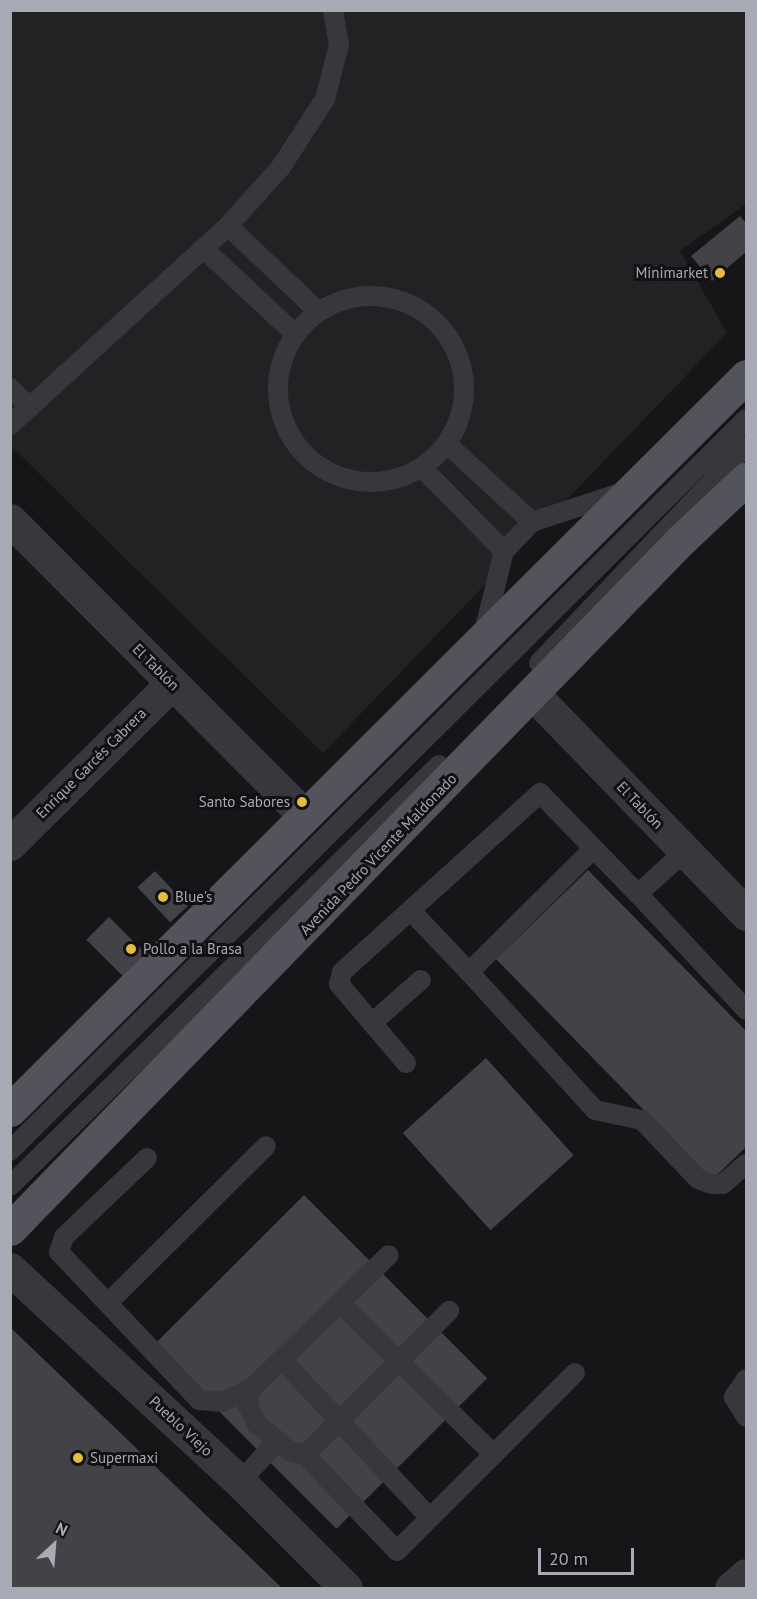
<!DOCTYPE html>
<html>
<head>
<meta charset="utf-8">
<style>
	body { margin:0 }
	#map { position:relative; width:757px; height:1599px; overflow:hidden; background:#161517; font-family:"PT Sans",sans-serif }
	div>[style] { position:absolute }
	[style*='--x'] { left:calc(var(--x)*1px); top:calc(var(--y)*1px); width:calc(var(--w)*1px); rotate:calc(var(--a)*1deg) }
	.built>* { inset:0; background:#222124 }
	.building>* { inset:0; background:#424247; transform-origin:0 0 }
	.service>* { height:20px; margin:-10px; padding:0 10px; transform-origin:10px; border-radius:10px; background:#37373c }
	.service>.ring { margin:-10px; padding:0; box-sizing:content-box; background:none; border:20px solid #37373c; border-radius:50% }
	.minor>* { height:33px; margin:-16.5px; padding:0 16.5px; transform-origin:16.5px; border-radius:16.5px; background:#37373c }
	.tertiary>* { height:33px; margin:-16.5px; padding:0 16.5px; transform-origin:16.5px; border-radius:16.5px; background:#37373c }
	.primary>* { height:33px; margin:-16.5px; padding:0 16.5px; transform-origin:16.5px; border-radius:16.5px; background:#53545b }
	.dots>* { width:16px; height:16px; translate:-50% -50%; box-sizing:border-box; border:3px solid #111012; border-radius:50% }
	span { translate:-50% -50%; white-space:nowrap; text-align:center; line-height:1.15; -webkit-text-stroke:6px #111012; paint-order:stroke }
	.poi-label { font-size:15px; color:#a8abb6 }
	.right { translate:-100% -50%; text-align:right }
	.left { translate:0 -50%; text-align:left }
	.street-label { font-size:15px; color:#a8abb6 }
	.frame { position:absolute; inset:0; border:12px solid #a8abb6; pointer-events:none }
	.north { position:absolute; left:24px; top:1515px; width:60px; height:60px; -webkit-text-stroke:4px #111012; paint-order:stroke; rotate:26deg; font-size:16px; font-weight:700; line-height:24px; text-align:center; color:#a8abb6 }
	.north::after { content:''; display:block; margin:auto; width:21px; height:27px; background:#a8abb6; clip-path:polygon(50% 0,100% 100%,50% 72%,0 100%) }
	.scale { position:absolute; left:538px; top:1548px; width:96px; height:27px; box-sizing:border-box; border:3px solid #a8abb6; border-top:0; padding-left:8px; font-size:18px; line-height:21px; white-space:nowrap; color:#a8abb6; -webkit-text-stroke:4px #111012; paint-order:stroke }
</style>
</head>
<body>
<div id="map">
	<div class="built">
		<div style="clip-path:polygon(10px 11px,746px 11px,746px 204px,680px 251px,727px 333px,323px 753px,11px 446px)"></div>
	</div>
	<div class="building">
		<div style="clip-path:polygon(740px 216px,746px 223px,746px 252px,712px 281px,691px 256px)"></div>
		<div style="clip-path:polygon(588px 870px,746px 1031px,746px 1147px,712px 1180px,496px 959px)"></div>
		<div style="left:155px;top:871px;width:48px;height:24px;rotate:47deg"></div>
		<div style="left:109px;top:917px;width:51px;height:32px;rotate:45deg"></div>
		<div style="left:486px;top:1058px;width:131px;height:112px;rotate:48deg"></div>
		<div style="left:304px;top:1195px;width:259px;height:213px;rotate:45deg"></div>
		<div style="clip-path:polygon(10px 1327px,282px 1588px,10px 1588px)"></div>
	</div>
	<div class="service">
		<div style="--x:228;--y:226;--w:124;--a:43.4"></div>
		<div style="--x:204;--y:249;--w:125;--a:43"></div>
		<div class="ring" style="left:278px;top:296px;width:166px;height:166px"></div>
		<div style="--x:10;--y:388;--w:28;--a:44"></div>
		<div style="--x:10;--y:425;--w:295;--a:-42.4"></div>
		<div style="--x:228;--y:226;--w:79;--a:-48.1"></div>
		<div style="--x:281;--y:167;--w:81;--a:-57.1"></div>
		<div style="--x:325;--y:99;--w:56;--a:-75.5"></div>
		<div style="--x:339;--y:45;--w:36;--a:-100"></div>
		<div style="--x:447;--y:444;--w:115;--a:42.5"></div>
		<div style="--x:532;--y:522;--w:96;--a:-18.2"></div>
		<div style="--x:422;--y:468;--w:117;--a:45.3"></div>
		<div style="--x:504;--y:551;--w:83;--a:103.9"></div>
		<div style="--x:504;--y:551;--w:40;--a:-46"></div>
		<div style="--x:539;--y:663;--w:300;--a:-46.4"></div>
		<div style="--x:593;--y:849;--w:175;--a:135.2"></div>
		<div style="--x:469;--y:972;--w:187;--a:47.6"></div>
		<div style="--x:595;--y:1110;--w:48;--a:12"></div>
		<div style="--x:642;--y:1120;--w:81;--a:46.5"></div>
		<div style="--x:698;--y:1179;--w:15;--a:20"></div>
		<div style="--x:712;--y:1184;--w:11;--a:0"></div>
		<div style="--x:723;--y:1184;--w:30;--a:-41"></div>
		<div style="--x:638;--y:894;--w:158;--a:47"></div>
		<div style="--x:411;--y:911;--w:84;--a:46.4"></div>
		<div style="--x:372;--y:1023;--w:65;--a:-41.3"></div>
		<div style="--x:406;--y:1063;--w:104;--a:-130.3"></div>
		<div style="--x:339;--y:984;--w:12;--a:-76"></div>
		<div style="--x:342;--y:972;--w:267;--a:-42.1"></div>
		<div style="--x:540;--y:793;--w:141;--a:45.9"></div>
		<div style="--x:638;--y:894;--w:64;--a:-42.5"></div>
		<div style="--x:10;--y:1151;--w:1038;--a:-44.84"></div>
		<div style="--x:147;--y:1158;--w:115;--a:136.4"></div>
		<div style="--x:64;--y:1237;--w:16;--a:108"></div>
		<div style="--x:59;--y:1252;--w:204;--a:46.6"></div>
		<div style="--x:199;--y:1400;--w:23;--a:5"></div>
		<div style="--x:222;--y:1402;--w:32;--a:-24"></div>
		<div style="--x:251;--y:1389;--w:192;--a:-44.2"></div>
		<div style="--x:10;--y:1186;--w:601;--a:-44.46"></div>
		<div style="--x:109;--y:1302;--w:221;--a:-44.8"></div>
		<div style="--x:340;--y:1303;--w:216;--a:44.6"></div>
		<div style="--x:746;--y:1379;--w:22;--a:124"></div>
		<div style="--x:734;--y:1397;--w:23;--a:59"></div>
		<div style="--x:251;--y:1389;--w:16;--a:101"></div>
		<div style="--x:248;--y:1405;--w:21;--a:65"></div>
		<div style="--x:257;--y:1424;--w:43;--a:39.3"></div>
		<div style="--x:290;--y:1451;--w:16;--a:15"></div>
		<div style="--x:305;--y:1455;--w:133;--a:46.2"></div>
		<div style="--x:397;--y:1551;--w:47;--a:-45"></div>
		<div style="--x:430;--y:1518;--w:214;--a:-133.1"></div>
		<div style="--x:305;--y:1455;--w:204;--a:-45"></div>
		<div style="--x:240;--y:1482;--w:55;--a:-47.9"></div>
		<div style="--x:430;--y:1518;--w:205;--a:-45"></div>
	</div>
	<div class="minor">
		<div style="--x:10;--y:520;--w:414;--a:45.1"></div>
		<div style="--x:534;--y:695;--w:305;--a:45.9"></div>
		<div style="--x:10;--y:844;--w:228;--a:-44.8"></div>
		<div style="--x:731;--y:1588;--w:20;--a:-41"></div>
	</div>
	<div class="tertiary">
		<div style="--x:10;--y:1269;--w:306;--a:42.8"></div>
		<div style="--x:235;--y:1477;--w:157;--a:45"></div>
	</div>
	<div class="primary">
		<div style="--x:10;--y:1110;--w:1039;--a:-44.92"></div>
		<div style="--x:10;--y:1229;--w:963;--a:-45.76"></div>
		<div style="--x:682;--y:539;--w:88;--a:-43.2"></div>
	</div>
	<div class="dots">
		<div style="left:720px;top:273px;background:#e5bc3f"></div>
		<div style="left:302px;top:802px;background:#e5bc3f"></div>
		<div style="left:163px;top:897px;background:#e5bc3f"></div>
		<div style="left:131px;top:949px;background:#e5bc3f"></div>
		<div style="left:78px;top:1458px;background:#e5bc3f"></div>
	</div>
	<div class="poi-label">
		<span class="right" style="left:708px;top:273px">Minimarket</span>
		<span class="right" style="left:290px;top:802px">Santo Sabores</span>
		<span class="left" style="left:175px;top:897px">Blue's</span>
		<span class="left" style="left:143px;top:949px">Pollo a la Brasa</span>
		<span class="left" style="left:90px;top:1458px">Supermaxi</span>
	</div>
	<div class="street-label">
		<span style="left:156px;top:667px;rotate:45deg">El Tablón</span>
		<span style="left:91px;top:763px;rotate:-45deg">Enrique Garcés Cabrera</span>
		<span style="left:640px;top:805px;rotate:46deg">El Tablón</span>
		<span style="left:378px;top:854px;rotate:-46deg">Avenida Pedro Vicente Maldonado</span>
		<span style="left:181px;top:1426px;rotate:43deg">Pueblo Viejo</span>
	</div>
	<div class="frame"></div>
	<div class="north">N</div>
	<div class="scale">20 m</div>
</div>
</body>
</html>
